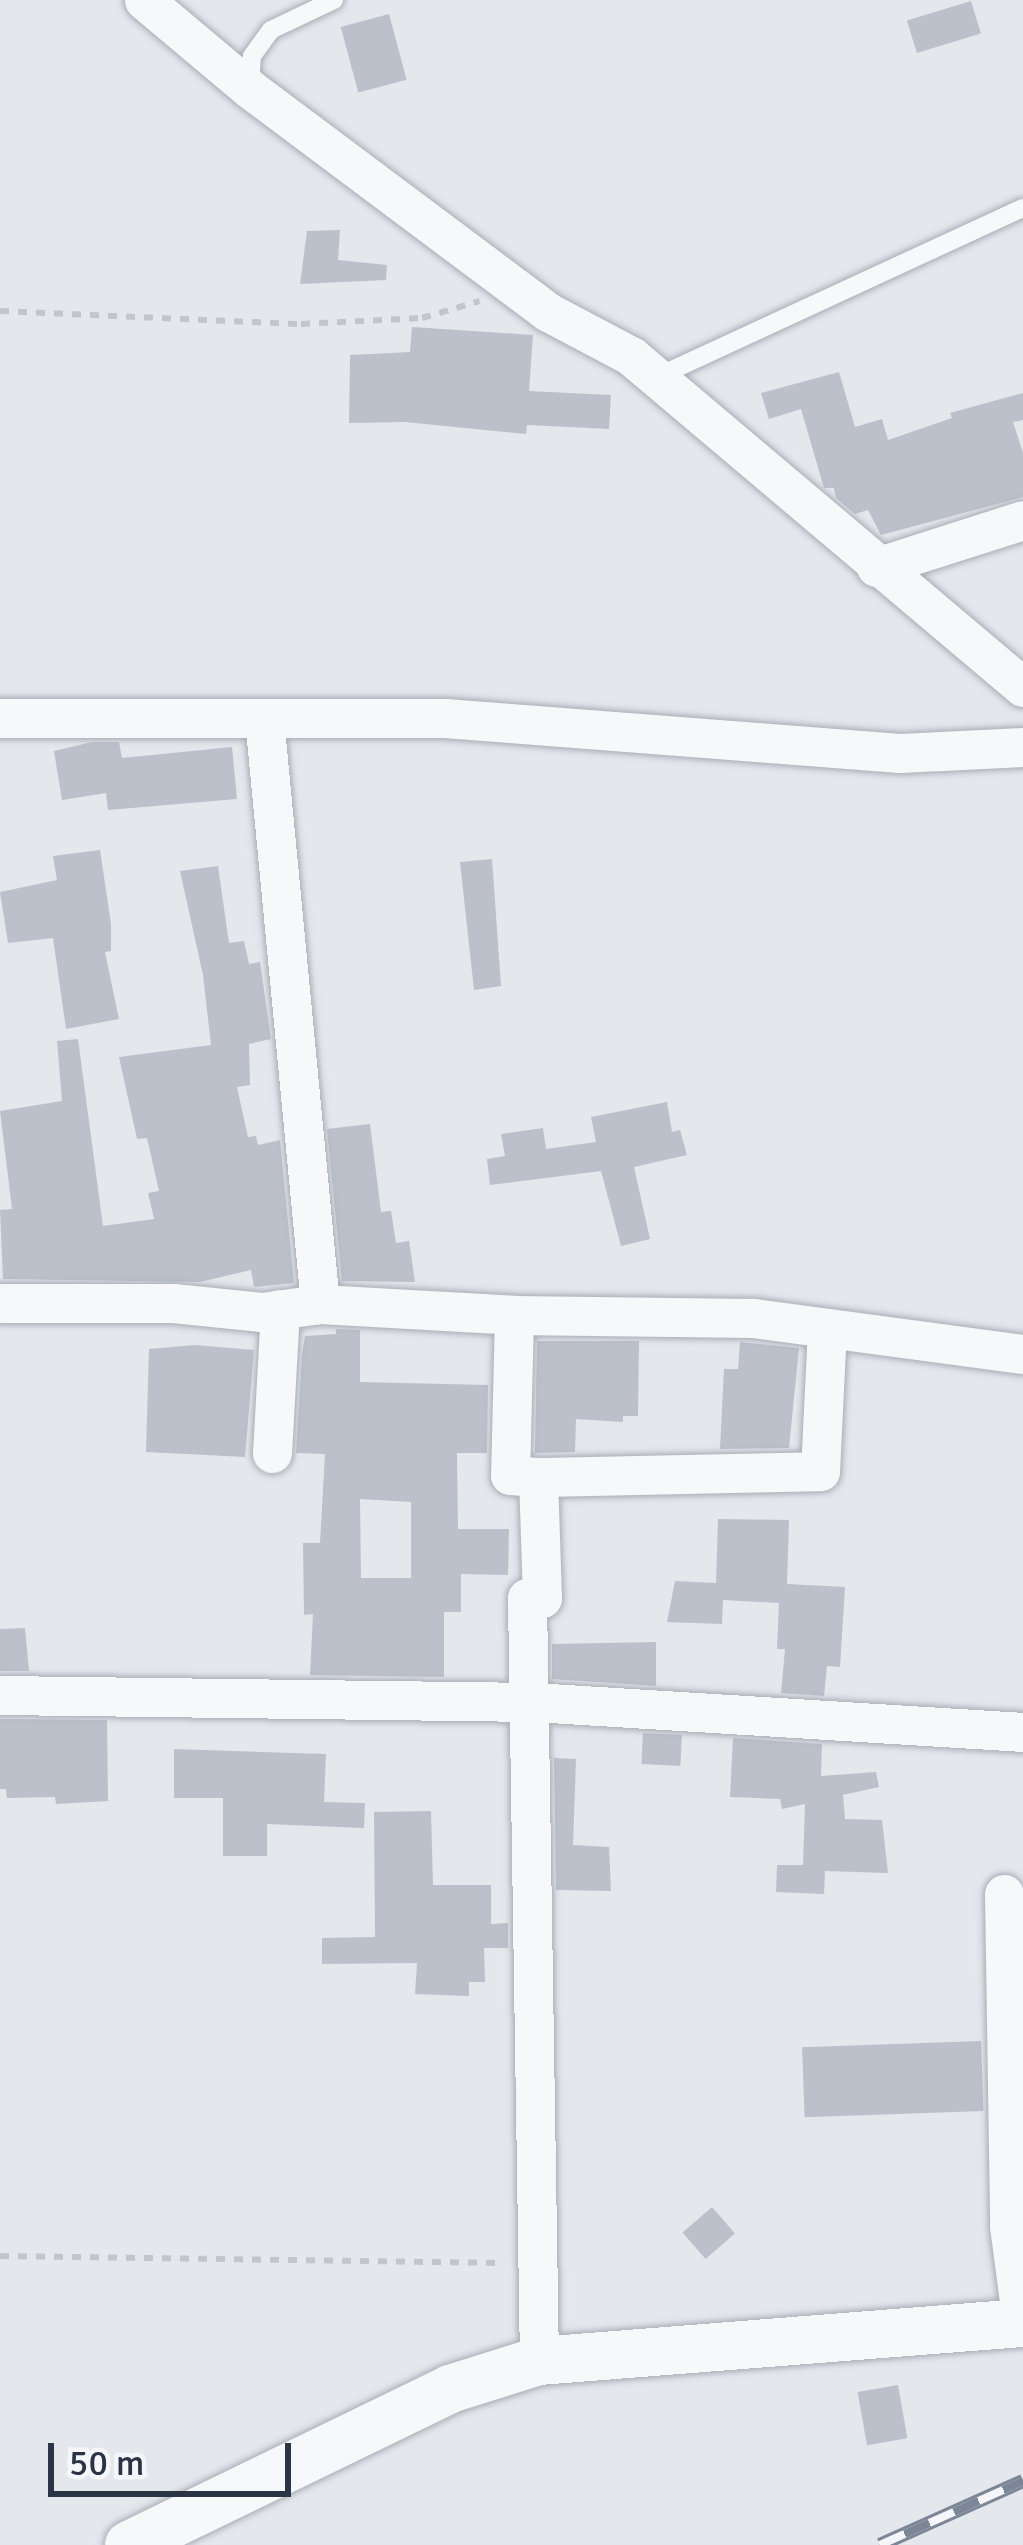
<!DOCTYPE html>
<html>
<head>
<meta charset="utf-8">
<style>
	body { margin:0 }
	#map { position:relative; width:1023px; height:2545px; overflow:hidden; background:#e4e7ec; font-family:Signika,sans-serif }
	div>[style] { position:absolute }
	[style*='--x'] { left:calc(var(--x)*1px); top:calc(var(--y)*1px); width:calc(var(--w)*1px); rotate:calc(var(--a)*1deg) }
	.building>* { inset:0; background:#bbc0ca; transform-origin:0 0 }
	.path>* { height:6px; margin-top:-3px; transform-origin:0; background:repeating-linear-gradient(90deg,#c2c5cb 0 9px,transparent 0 18px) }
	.roads { filter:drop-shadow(0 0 3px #a9aeb7) drop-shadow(0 0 3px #a9aeb7) }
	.service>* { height:18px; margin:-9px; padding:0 9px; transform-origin:9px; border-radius:9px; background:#f7f8fa }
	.minor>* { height:39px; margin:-19.5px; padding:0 19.5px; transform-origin:19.5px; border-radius:19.5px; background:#f7f8fa }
	.tertiary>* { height:48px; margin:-24px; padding:0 24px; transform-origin:24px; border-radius:24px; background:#f7f8fa }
	.rail>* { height:14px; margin-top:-7px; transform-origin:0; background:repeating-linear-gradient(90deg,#f4f6f9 0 27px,#7d8696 0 54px); box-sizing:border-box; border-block:3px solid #7d8696 }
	span { translate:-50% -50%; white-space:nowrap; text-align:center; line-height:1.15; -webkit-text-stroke:9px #f4f6f9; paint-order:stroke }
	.scale { position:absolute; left:48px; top:2443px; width:243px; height:54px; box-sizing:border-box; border:6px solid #2b3445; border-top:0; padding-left:15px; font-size:36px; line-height:42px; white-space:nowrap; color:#2b3445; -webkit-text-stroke:9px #f4f6f9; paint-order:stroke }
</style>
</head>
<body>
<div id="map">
	<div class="building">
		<div style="left:971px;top:1px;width:34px;height:67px;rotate:73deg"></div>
		<div style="left:389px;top:14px;width:68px;height:50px;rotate:75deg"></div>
		<div style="clip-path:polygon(340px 230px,338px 260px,387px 265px,386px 280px,300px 284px,307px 231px)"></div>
		<div style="clip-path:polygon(412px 327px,533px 335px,529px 391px,611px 395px,609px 429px,527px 425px,526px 434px,405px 422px,349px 423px,350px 355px,410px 352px)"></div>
		<div style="clip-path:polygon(839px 372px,855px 427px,882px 419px,888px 440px,952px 418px,950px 413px,1023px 393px,1023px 420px,1013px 422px,1023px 453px,1023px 497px,881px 535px,868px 510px,855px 514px,836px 498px,834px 488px,824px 488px,801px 409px,769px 419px,761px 393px)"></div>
		<div style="clip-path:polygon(92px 742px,119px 742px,122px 758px,232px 747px,237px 799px,108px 810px,106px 793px,62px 800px,54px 751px)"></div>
		<div style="clip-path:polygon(100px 850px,111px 924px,111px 951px,105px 952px,119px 1019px,66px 1029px,53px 938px,8px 943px,0 892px,57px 880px,53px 856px)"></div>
		<div style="clip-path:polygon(492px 859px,501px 986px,474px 990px,460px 862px)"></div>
		<div style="clip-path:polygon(218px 866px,229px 943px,244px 941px,249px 964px,260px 962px,271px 1039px,249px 1044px,250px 1085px,237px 1087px,248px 1137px,256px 1136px,258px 1145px,280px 1140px,294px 1283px,254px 1287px,251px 1270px,200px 1282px,3px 1279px,0 1210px,12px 1209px,0 1111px,62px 1101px,57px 1041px,78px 1039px,103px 1226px,154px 1219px,148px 1193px,159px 1191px,147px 1138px,137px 1139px,119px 1057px,211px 1045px,203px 975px,180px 871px)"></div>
		<div style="clip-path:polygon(667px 1102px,672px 1132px,680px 1130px,687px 1155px,634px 1167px,650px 1239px,621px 1246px,601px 1171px,490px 1185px,487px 1159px,505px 1156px,501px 1134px,543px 1128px,546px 1149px,596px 1142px,591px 1117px)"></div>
		<div style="clip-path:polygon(370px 1124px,381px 1212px,391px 1211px,396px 1243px,409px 1241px,415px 1282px,342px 1281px,327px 1129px)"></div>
		<div style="clip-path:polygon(evenodd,336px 1329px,360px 1330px,360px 1382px,488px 1385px,487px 1453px,457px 1453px,458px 1529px,509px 1529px,508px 1575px,461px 1574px,461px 1612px,444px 1612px,444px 1677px,310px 1675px,313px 1614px,304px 1615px,303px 1543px,320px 1543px,325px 1454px,296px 1453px,302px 1354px,305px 1336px,336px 1334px,336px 1329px,360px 1499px,411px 1502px,411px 1578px,361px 1578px,360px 1499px)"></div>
		<div style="clip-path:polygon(537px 1341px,639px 1341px,638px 1416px,623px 1416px,623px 1422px,576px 1419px,575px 1452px,535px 1453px)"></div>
		<div style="clip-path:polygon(740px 1342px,799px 1348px,789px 1448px,720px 1449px,724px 1369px,738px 1369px)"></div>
		<div style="clip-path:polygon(195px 1345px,254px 1350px,245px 1457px,146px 1452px,149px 1349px)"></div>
		<div style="clip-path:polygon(718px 1519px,789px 1520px,787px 1584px,845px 1587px,840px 1667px,827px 1666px,824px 1696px,781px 1693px,785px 1649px,777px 1649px,779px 1603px,723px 1600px,722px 1624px,667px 1622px,675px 1581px,716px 1583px)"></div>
		<div style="clip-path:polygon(25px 1628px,29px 1671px,0 1671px,0 1629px)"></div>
		<div style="clip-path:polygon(656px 1642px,656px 1686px,552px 1679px,552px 1644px)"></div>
		<div style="clip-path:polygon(0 1719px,107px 1720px,108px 1801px,56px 1804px,55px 1797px,7px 1798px,6px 1789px,0 1789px)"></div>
		<div style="left:643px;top:1733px;width:39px;height:31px;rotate:3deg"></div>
		<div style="clip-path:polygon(733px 1738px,822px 1744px,821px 1776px,876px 1772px,879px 1787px,843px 1795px,845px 1819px,882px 1820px,888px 1873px,825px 1871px,824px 1894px,776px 1892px,777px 1865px,803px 1865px,805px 1804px,782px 1809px,780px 1799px,730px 1797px)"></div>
		<div style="clip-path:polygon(174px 1749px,326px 1754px,324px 1802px,365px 1803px,364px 1828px,267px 1824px,267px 1856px,223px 1856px,223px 1798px,174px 1798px)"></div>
		<div style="clip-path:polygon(554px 1758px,576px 1759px,573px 1845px,609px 1847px,611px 1891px,556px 1890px)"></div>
		<div style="clip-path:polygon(431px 1811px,433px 1885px,491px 1885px,491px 1924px,508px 1923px,508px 1948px,484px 1948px,485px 1982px,469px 1982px,469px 1996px,415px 1994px,417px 1963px,322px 1964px,322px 1938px,375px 1937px,374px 1812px)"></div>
		<div style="left:981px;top:2041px;width:70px;height:179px;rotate:88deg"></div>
		<div style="left:712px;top:2207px;width:35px;height:39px;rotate:49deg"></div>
		<div style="left:898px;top:2385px;width:54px;height:41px;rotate:80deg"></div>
	</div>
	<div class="path">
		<div style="--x:0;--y:311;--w:301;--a:2.5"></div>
		<div style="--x:301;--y:324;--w:121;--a:-2.8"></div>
		<div style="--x:422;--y:318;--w:60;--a:-16.3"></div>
		<div style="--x:0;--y:2256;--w:504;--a:0.8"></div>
	</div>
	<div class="roads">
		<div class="service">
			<div style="--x:250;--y:84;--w:28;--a:-86"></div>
			<div style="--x:252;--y:56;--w:32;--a:-54"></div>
			<div style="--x:271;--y:30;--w:70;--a:-25.5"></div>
			<div style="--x:657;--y:377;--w:403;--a:-24.8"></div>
		</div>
		<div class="minor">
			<div style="--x:144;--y:0;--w:138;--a:40"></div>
			<div style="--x:250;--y:89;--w:372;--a:36.8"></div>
			<div style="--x:548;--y:312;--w:94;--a:27.9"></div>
			<div style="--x:631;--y:356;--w:513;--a:40.18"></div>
			<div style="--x:876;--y:567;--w:154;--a:-17.7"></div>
			<div style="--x:0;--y:718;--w:445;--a:0"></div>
			<div style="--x:445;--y:718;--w:456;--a:4.4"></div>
			<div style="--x:900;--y:753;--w:123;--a:-2.8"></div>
			<div style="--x:264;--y:718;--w:589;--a:84.54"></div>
			<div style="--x:0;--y:1303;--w:173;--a:0"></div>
			<div style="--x:173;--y:1303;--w:89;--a:5.8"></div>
			<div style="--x:262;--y:1312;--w:59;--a:-7.9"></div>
			<div style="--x:320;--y:1304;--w:194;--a:3.2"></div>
			<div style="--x:514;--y:1315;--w:239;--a:0.7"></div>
			<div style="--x:753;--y:1318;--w:272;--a:7.6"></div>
			<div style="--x:514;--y:1315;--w:160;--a:91.4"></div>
			<div style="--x:510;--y:1475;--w:28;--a:4"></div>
			<div style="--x:538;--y:1477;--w:121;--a:88.1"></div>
			<div style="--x:542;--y:1598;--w:15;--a:180"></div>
			<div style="--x:527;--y:1598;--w:763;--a:89.1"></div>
			<div style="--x:272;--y:1453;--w:144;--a:-86.8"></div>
			<div style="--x:538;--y:1477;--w:282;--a:-1.2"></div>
			<div style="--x:820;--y:1471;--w:143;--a:-87.2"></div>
			<div style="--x:0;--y:1695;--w:533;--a:0.75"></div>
			<div style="--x:533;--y:1702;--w:491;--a:3.5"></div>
			<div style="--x:1004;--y:1894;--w:332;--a:89.1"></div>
			<div style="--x:1009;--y:2226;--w:98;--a:82.4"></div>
		</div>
		<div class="tertiary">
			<div style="--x:129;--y:2545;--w:357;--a:-25.9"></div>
			<div style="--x:450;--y:2389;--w:93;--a:-17.5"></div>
			<div style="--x:539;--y:2361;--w:485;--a:-4.5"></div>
		</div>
	</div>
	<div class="rail">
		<div style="--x:880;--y:2545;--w:157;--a:-24.1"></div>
	</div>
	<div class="scale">50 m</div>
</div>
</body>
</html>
